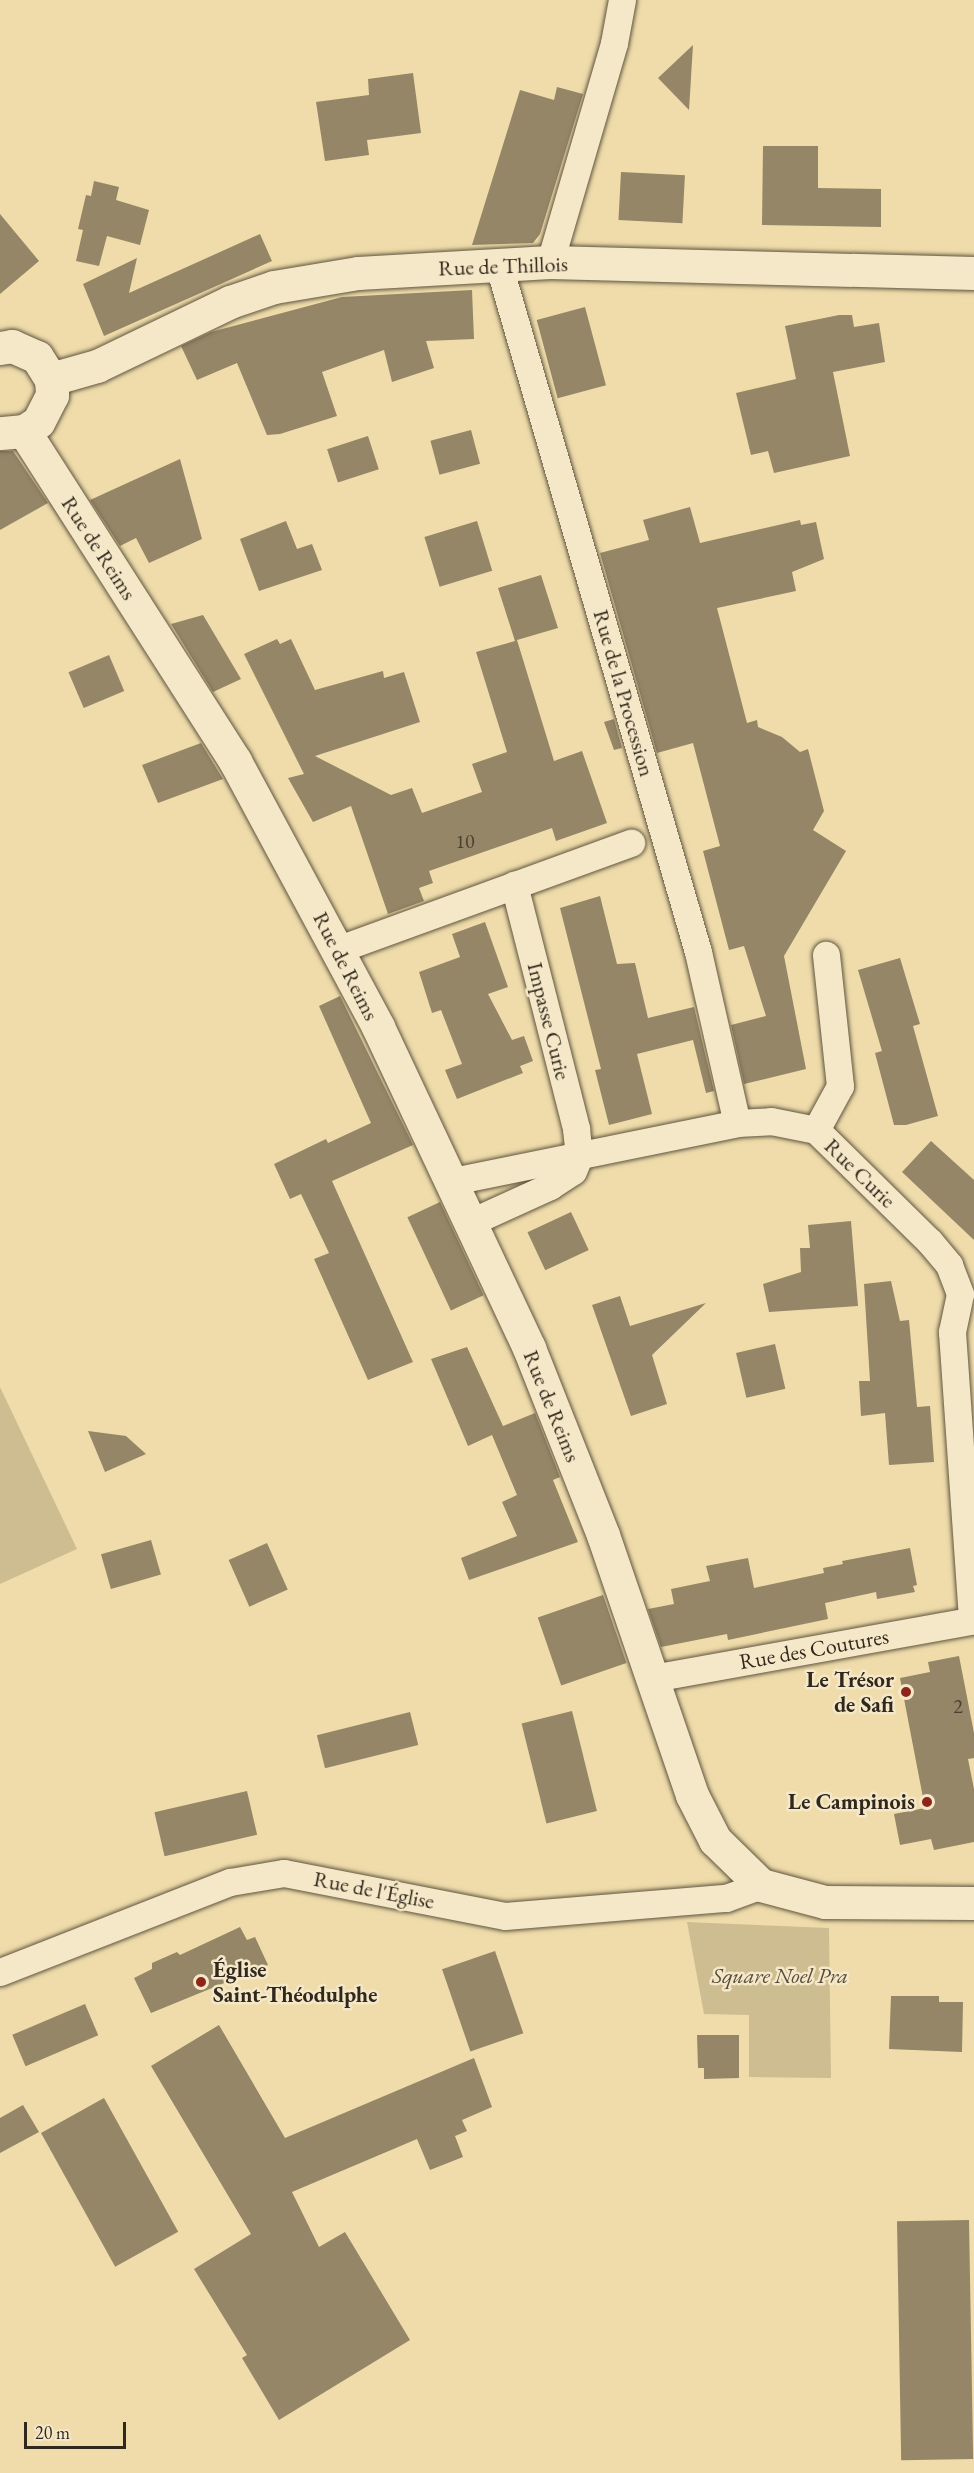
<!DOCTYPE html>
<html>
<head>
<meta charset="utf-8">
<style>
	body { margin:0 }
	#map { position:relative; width:974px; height:2473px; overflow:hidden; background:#efdcaa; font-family:"EB Garamond",serif }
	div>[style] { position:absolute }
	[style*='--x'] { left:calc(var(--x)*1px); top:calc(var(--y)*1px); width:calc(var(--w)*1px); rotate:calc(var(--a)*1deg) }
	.green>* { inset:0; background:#cfbd92 }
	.building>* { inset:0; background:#948666; transform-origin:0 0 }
	.roads { filter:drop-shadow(0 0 2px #605540) drop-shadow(0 0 2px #605540) }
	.minor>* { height:27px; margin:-13.5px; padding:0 13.5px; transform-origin:13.5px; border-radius:13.5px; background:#f5e8c8 }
	.tertiary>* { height:33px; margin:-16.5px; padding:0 16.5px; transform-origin:16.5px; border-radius:16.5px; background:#f5e8c8 }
	.dots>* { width:16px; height:16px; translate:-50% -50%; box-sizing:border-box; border:3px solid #f5e8c8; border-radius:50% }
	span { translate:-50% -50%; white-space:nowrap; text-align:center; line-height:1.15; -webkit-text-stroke:5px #f5e8c8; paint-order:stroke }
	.number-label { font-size:20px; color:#4a402f }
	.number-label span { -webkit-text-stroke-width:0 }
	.street-label { font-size:22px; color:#31281d }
	.poi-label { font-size:22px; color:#31281d; font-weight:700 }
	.right { translate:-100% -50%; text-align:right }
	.left { translate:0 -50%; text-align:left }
	.park-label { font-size:22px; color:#584d3a; font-style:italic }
	.scale { position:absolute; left:24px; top:2422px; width:102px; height:27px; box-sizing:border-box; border:3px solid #31281d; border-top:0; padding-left:8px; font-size:18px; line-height:21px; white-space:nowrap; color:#31281d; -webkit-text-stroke:4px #f5e8c8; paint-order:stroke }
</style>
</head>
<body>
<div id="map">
	<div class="green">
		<div style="clip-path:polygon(0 1387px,77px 1549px,0 1584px)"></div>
		<div style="clip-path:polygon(687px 1922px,829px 1928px,831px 2078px,749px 2077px,749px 2015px,704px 2014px)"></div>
	</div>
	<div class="building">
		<div style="clip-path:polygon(693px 45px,689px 110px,658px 78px)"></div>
		<div style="clip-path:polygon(413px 73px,421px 133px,367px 140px,369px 155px,325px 161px,316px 102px,369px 95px,368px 79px)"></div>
		<div style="clip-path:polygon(557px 87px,583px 94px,540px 234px,533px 243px,472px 245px,520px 90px,554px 100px)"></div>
		<div style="clip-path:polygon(763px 146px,818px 146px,818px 188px,881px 189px,881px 227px,762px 225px)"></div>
		<div style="left:621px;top:172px;width:64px;height:48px;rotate:3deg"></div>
		<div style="clip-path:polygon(94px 181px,119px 187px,116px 200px,149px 210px,140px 245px,107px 236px,99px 266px,76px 261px,83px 230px,78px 229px,86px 195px,91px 196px)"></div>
		<div style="clip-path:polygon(0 214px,39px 261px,0 294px)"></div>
		<div style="clip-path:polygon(260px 234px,272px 261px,104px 336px,83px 284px,137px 258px,129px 293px)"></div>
		<div style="clip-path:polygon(472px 290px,474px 339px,426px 341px,434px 368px,392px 382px,384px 350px,322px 372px,337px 416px,280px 434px,267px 435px,237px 363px,197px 380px,181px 346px,211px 332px,342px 297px)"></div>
		<div style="left:585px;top:307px;width:81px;height:50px;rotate:75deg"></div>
		<div style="clip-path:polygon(839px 315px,852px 315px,854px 327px,879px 323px,885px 362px,833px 372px,850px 456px,774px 473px,768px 451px,751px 455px,736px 393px,796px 379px,785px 326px)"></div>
		<div style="left:471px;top:430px;width:35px;height:42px;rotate:75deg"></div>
		<div style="left:368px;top:436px;width:35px;height:43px;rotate:72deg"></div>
		<div style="clip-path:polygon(0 451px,13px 451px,48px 503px,0 530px)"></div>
		<div style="clip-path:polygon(180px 459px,202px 539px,149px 563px,136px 538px,120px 546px,90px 500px)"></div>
		<div style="clip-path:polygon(690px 507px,700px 543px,800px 520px,801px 525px,816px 522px,824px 559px,792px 572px,796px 591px,717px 608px,747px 723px,757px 720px,758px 727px,782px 737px,800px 752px,808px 749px,824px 811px,813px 830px,846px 851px,784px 956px,806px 1069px,744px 1084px,731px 1025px,766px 1016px,744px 946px,729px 950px,703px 851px,720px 846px,693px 743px,657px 753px,600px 553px,649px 540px,643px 520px)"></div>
		<div style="clip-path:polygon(286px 521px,297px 549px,312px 544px,322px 570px,259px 591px,240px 539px)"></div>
		<div style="left:477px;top:521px;width:52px;height:55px;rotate:73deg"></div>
		<div style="clip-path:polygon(541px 575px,558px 628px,517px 640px,554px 761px,582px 751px,607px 823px,556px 841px,552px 828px,429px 871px,433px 883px,419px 888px,424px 901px,388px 914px,351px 806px,313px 822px,288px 778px,304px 774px,244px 654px,277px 639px,280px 644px,291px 639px,315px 690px,383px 671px,384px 678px,404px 672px,420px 722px,315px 756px,391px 795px,412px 788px,422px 813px,482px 792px,472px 764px,507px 752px,476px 652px,515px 641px,498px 588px)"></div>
		<div style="clip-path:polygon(203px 615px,241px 679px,213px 692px,171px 624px)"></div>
		<div style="left:109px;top:655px;width:39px;height:44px;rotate:67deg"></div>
		<div style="clip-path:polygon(614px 719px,622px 748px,614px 750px,604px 722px)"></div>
		<div style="clip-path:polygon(201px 743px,223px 779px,158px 803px,142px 765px)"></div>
		<div style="clip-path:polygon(600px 896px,617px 964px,635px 963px,648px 1018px,694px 1007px,714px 1091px,706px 1093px,693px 1040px,637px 1054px,652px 1114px,609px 1125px,595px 1070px,601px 1069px,560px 908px)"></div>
		<div style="clip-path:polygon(485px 922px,508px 987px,488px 994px,512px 1040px,524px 1036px,533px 1061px,520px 1066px,523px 1073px,457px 1099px,445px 1070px,462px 1064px,441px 1010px,432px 1013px,419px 972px,460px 957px,452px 934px)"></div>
		<div style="clip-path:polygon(900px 958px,920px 1024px,913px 1026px,938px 1116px,906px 1125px,894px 1125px,875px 1053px,882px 1051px,858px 970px)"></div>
		<div style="clip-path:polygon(340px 996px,413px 1145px,332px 1181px,413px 1362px,368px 1380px,314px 1259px,329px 1253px,301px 1194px,290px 1199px,274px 1164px,326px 1139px,328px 1143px,371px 1123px,319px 1006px)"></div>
		<div style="clip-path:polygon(931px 1141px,974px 1180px,974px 1240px,902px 1172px)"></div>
		<div style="left:440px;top:1202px;width:103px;height:36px;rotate:65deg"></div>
		<div style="left:571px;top:1212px;width:42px;height:48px;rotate:65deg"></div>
		<div style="clip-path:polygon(851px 1221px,858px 1306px,769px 1312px,763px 1284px,801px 1272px,800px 1248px,810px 1248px,808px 1225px)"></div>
		<div style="clip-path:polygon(891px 1281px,900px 1321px,909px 1320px,917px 1407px,930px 1406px,934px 1462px,889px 1465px,885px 1413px,861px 1416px,859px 1381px,870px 1381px,864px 1284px)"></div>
		<div style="clip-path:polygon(620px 1296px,630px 1326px,706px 1303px,652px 1355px,667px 1404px,631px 1416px,592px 1305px)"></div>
		<div style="left:775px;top:1344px;width:46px;height:40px;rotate:77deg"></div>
		<div style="clip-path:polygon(467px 1347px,503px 1426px,535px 1413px,560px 1477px,553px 1480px,578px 1542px,469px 1580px,461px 1558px,517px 1536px,502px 1502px,517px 1495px,492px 1435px,468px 1446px,431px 1359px)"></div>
		<div style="clip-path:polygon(88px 1431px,126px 1436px,146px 1454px,105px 1472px)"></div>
		<div style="left:151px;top:1540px;width:36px;height:52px;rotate:74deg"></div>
		<div style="left:267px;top:1543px;width:51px;height:42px;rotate:66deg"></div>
		<div style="clip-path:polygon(910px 1548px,917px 1585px,913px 1586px,915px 1592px,877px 1599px,876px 1592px,825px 1603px,828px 1619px,728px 1640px,727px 1634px,661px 1647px,648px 1609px,674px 1604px,671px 1589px,710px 1581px,706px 1566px,748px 1558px,754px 1588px,824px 1573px,823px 1568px,843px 1564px,842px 1561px)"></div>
		<div style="left:603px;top:1595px;width:72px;height:69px;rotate:71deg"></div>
		<div style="clip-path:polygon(959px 1656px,974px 1733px,974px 1758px,968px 1759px,974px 1789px,974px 1842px,934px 1850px,931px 1839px,900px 1845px,894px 1814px,925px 1808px,900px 1678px,930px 1672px,928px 1662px)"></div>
		<div style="left:572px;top:1711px;width:103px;height:52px;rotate:76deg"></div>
		<div style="left:410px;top:1712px;width:34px;height:96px;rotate:76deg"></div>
		<div style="left:247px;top:1791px;width:45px;height:95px;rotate:77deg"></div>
		<div style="clip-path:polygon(240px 1927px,247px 1940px,255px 1937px,268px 1965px,151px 2013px,134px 1978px,152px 1969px,152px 1963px,177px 1952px,180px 1955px)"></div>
		<div style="left:495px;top:1951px;width:87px;height:56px;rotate:71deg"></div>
		<div style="clip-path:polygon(891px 1996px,939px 1996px,939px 2002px,963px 2002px,962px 2052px,889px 2049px)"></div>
		<div style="left:85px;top:2004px;width:34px;height:79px;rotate:67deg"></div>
		<div style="clip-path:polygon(219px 2025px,285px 2138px,474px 2058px,492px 2107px,462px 2120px,467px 2131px,455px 2136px,463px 2157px,430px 2170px,417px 2139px,292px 2192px,319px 2247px,345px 2232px,410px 2340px,279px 2420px,242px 2358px,247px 2355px,194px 2269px,251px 2234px,151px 2066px)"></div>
		<div style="clip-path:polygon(697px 2035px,739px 2035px,739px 2078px,704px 2079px,704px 2068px,698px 2068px)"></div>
		<div style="left:104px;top:2098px;width:153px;height:72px;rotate:61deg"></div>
		<div style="clip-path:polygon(23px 2105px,39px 2132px,0 2153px,0 2118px)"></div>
		<div style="left:969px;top:2220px;width:239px;height:72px;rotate:89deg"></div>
	</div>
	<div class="roads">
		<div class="minor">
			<div style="--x:550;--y:262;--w:228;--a:-73.7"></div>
			<div style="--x:614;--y:43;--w:44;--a:-79.5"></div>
			<div style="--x:499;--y:266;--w:714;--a:73.82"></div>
			<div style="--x:698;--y:952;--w:175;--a:77.2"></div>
			<div style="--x:339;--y:949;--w:311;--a:-20"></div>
			<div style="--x:816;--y:1130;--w:50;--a:-61.4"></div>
			<div style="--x:840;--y:1086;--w:132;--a:-96.1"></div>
			<div style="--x:453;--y:1181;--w:290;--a:-11.5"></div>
			<div style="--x:737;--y:1123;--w:34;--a:-3"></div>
			<div style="--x:771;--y:1121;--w:46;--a:11.3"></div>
			<div style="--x:816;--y:1130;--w:160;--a:44.5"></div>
			<div style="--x:930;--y:1242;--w:30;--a:50"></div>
			<div style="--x:949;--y:1265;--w:31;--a:69"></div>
			<div style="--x:471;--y:1222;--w:87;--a:-24.5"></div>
			<div style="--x:550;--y:1186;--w:27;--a:-33"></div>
			<div style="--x:573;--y:1171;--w:15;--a:-67"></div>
			<div style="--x:579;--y:1157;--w:29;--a:-96"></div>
			<div style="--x:576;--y:1128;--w:251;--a:-104.3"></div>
			<div style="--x:960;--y:1294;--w:39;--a:102"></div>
			<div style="--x:952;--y:1332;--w:289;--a:86"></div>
			<div style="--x:653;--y:1678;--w:326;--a:-10.2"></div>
			<div style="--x:0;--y:1972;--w:247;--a:-21.4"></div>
			<div style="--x:230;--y:1882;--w:55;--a:-9.5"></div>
			<div style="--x:284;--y:1873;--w:225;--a:11"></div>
			<div style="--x:505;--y:1916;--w:222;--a:-4.7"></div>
			<div style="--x:726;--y:1898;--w:37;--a:-20"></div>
		</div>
		<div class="tertiary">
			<div style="--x:0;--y:348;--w:12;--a:-9"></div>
			<div style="--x:12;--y:346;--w:27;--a:24"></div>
			<div style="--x:37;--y:357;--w:26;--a:58"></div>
			<div style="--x:51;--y:379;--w:16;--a:86"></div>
			<div style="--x:52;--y:395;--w:30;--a:117"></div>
			<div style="--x:38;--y:422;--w:17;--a:147"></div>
			<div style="--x:24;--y:431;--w:24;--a:175"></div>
			<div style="--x:51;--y:379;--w:48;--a:-15.8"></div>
			<div style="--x:97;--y:366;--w:148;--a:-25.7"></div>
			<div style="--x:230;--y:302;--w:46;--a:-18.8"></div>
			<div style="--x:274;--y:287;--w:85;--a:-9.5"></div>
			<div style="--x:358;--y:273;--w:192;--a:-3.3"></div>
			<div style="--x:550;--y:262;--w:424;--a:1.5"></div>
			<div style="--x:24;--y:431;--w:392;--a:57.4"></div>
			<div style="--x:235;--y:761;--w:302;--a:61.7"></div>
			<div style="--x:378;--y:1027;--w:355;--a:64.8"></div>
			<div style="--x:529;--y:1348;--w:201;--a:68.4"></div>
			<div style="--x:603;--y:1535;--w:275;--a:71.1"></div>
			<div style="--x:692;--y:1795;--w:51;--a:62.9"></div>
			<div style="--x:715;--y:1840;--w:64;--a:44.4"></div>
			<div style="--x:761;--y:1885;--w:66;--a:14.9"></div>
			<div style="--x:825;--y:1902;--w:149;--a:0.4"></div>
		</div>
	</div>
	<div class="dots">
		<div style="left:906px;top:1692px;background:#8f2418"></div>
		<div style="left:927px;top:1802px;background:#8f2418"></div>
		<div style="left:201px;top:1982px;background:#8f2418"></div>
	</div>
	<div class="number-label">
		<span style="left:465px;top:841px">10</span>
		<span style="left:958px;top:1706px">2</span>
	</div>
	<div class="street-label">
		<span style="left:503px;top:266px;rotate:-2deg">Rue de Thillois</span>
		<span style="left:99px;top:548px;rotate:57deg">Rue de Reims</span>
		<span style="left:624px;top:693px;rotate:74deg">Rue de la Procession</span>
		<span style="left:346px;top:966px;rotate:63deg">Rue de Reims</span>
		<span style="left:549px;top:1021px;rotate:76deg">Impasse Curie</span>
		<span style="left:860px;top:1173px;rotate:44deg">Rue Curie</span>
		<span style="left:552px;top:1406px;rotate:68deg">Rue de Reims</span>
		<span style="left:814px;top:1649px;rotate:-10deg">Rue des Coutures</span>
		<span style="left:374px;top:1890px;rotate:11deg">Rue de l'Église</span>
	</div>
	<div class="poi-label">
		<span class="right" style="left:894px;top:1692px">Le Trésor<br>de Safi</span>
		<span class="right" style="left:915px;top:1802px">Le Campinois</span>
		<span class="left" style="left:213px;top:1982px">Église<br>Saint-Théodulphe</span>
	</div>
	<div class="park-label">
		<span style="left:780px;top:1976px">Square Noel Pra</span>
	</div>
	<div class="scale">20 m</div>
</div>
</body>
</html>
